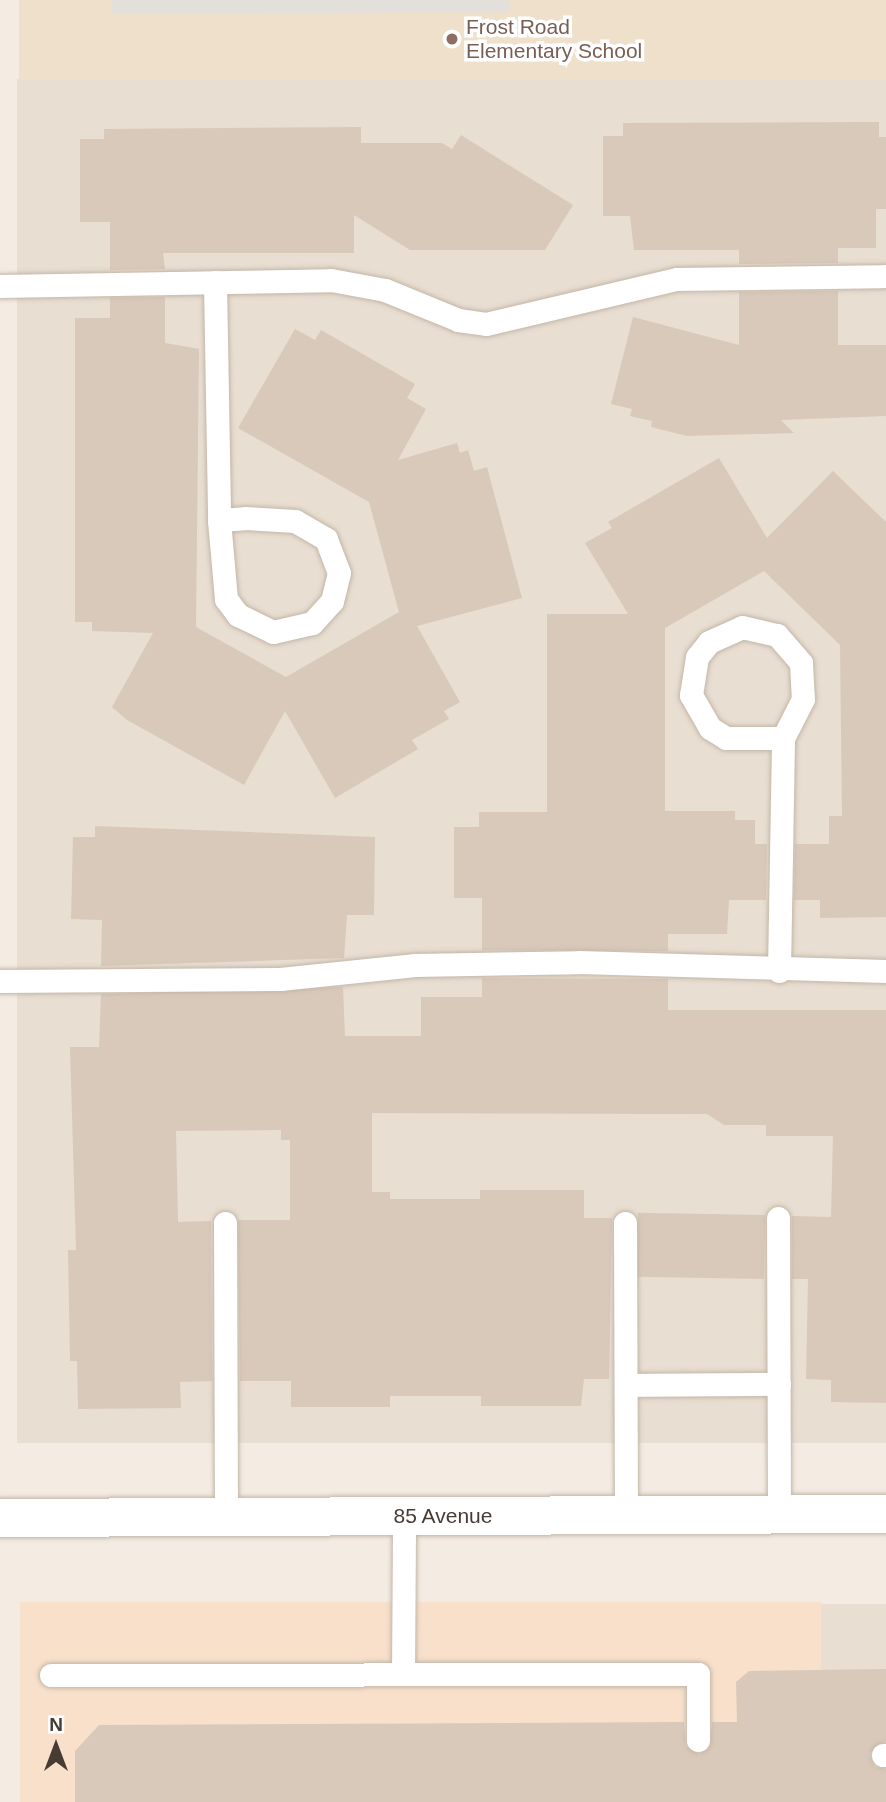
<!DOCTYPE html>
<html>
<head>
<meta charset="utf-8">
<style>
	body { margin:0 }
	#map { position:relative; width:886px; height:1802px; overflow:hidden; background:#f4ece3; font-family:Helvetica,sans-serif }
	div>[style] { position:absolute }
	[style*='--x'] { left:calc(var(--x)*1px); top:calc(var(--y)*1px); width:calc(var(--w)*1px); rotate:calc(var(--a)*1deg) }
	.residential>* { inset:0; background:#e8ded1; transform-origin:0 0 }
	.commercial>* { inset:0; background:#f8e0cb; transform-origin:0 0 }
	.education>* { inset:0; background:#eee0cb; transform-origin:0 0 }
	.parking>* { inset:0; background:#e3e0dc }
	.building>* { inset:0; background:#d9c9ba; transform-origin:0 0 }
	.roads { filter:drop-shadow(0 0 2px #c3b6a8) drop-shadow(0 0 2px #c3b6a8) }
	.lane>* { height:23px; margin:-11.5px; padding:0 11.5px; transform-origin:11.5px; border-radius:11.5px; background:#fff }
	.street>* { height:38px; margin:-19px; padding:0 19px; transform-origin:19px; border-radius:19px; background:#fff }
	.dots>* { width:19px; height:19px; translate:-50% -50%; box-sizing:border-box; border:4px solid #fff; border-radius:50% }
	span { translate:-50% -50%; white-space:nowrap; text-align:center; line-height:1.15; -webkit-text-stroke:7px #fff; paint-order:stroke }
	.education-label { font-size:21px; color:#785e54 }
	.left { translate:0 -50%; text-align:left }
	.street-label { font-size:21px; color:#463c33 }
	.north { position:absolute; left:21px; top:1711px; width:70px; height:70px; -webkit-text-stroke:5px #fff; paint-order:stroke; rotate:0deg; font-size:19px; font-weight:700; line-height:28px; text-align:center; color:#463c33 }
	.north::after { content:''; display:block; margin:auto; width:24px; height:32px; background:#463c33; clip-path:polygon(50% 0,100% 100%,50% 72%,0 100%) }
</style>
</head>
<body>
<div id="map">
	<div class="residential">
		<div style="left:886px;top:79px;width:1364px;height:869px;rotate:90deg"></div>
		<div style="left:821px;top:1604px;width:65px;height:198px"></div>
	</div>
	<div class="commercial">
		<div style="left:20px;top:1602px;width:801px;height:200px"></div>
	</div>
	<div class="education">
		<div style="left:19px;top:0;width:867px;height:80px"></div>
	</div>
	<div class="parking">
		<div style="clip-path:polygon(112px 0,510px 0,510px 12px,112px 14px)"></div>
	</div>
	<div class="building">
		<div style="clip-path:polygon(879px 122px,879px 137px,886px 137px,886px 209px,876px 209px,876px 248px,838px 248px,838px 263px,739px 264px,739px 250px,634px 250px,630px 216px,603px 216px,603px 136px,623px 136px,623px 123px)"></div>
		<div style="clip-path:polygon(361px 127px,361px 143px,442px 143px,452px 149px,461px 135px,573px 205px,545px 250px,410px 250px,354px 215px,354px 253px,163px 253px,165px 269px,110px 270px,110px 222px,80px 222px,80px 139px,104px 139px,104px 129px)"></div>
		<div style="clip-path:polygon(838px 291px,838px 345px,886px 345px,886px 416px,781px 420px,794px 433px,687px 436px,651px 427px,652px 421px,630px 416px,632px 409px,611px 404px,633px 317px,739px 345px,739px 292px)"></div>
		<div style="clip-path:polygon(165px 297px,165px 343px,199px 349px,196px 627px,286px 677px,399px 612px,369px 502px,238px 428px,295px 329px,315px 340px,321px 330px,415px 384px,407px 398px,426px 409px,398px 460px,457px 443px,460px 453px,468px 450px,474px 471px,487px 467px,522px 598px,417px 626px,460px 702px,444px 711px,449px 719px,412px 740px,418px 749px,335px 798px,285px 711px,244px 785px,127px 720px,112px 707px,153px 633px,92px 631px,92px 622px,75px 622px,75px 318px,110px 318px,110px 298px)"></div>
		<div style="clip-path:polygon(719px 458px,767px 538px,833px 471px,886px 522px,886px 917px,820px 918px,820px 900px,794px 900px,795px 844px,829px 844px,829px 816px,842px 816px,840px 645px,764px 571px,665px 628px,665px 811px,735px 811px,735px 820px,755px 820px,755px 844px,767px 844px,766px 900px,729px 900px,727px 934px,668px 934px,668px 951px,482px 950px,482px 898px,454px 898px,454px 827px,479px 827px,479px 812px,547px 812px,547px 614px,628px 614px,585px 543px,612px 528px,608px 522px)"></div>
		<div style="clip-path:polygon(95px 826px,375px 837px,374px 915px,347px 915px,344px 958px,101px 966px,102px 920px,71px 919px,73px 837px,95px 837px)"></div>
		<div style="clip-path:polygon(482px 978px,668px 979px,668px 1010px,886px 1010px,886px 1403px,831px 1402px,831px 1380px,806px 1379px,808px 1279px,792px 1279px,792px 1216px,831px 1217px,833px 1136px,766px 1136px,766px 1125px,724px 1125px,707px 1114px,372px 1113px,372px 1192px,390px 1192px,390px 1199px,480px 1199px,480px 1190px,584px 1190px,584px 1218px,612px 1218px,609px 1379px,584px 1379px,581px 1406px,481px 1406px,481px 1396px,390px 1396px,390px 1407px,291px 1407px,291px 1381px,240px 1381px,238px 1220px,290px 1220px,290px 1140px,281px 1140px,281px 1130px,176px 1131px,178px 1222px,211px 1221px,212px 1381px,180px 1382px,181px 1408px,78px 1409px,77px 1361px,70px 1361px,68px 1250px,76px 1250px,70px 1047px,99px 1047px,101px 994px,343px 987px,345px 1036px,421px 1036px,421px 997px,482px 997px)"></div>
		<div style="left:765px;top:1215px;width:64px;height:127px;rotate:91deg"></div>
		<div style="clip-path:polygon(886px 1669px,886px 1741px,869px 1754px,875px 1767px,886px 1769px,886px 1802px,75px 1802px,75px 1751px,99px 1725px,684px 1722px,686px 1746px,699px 1754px,710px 1746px,712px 1722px,737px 1722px,736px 1682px,749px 1671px)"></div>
	</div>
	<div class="roads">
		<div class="lane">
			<div style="--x:215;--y:282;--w:238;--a:89"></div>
			<div style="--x:0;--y:286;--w:331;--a:-1"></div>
			<div style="--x:331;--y:280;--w:55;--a:10.5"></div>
			<div style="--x:385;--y:290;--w:79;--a:22.3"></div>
			<div style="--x:458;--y:320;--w:28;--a:8"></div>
			<div style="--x:486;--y:324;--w:196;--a:-13.3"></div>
			<div style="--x:677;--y:279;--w:209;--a:-0.8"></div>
			<div style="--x:245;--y:518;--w:50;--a:3.4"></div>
			<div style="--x:295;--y:521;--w:36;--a:30"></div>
			<div style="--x:326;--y:539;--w:36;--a:69"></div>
			<div style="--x:339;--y:573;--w:29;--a:104"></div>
			<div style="--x:332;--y:601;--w:30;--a:132"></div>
			<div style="--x:312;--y:623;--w:40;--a:167"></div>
			<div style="--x:273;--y:632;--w:39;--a:-154"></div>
			<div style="--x:238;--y:615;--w:20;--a:-127"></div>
			<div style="--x:226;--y:599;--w:79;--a:-95.1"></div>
			<div style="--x:219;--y:520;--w:26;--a:-4"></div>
			<div style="--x:742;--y:627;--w:36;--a:13"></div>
			<div style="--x:777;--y:635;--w:37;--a:49"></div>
			<div style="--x:801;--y:663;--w:36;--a:87"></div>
			<div style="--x:803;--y:699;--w:44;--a:117.1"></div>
			<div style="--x:783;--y:738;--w:57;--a:180"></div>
			<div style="--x:726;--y:738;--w:19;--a:-148"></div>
			<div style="--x:710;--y:728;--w:38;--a:-120"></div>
			<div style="--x:691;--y:695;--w:38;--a:-81"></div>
			<div style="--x:697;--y:657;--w:19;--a:-51"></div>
			<div style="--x:709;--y:642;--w:36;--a:-24"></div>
			<div style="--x:779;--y:971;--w:233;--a:-89"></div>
			<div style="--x:0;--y:981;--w:280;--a:-0.4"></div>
			<div style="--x:280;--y:979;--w:136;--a:-5.9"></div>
			<div style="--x:415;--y:965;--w:164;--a:-1"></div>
			<div style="--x:579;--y:962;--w:307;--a:1.7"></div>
			<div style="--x:778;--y:1218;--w:296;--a:89.8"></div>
			<div style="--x:225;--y:1223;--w:294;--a:89.8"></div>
			<div style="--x:625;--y:1223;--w:292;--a:89.8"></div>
			<div style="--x:626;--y:1385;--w:153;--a:-0.4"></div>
			<div style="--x:403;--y:1674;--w:158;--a:-89.6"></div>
			<div style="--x:51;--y:1675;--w:647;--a:-0.09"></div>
			<div style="--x:698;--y:1674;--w:66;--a:90"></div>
			<div style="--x:883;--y:1755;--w:3;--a:0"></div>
		</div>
		<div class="street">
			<div style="--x:0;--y:1518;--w:886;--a:-0.26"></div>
		</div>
	</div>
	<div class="dots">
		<div style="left:452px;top:39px;background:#8d6e63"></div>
	</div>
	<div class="education-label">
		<span class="left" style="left:466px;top:39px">Frost Road<br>Elementary School</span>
	</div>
	<div class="street-label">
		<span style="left:443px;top:1516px">85 Avenue</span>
	</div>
	<div class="north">N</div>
</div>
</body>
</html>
